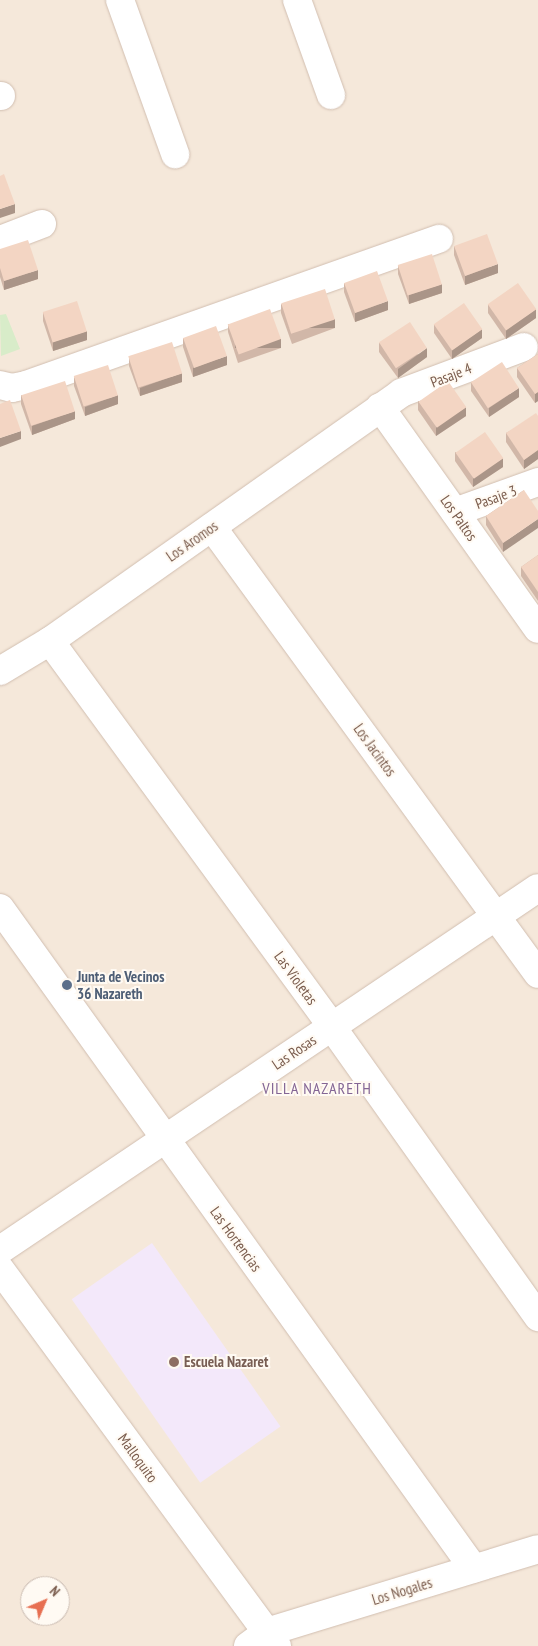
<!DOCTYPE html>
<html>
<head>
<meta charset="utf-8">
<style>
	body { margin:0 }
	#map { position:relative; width:538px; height:1646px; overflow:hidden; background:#fdf6ec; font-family:"PT Sans Narrow",sans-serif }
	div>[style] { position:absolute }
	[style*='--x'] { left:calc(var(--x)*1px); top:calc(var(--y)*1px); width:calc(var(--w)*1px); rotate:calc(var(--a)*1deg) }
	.residential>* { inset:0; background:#f5e8da }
	.education>* { inset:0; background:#f3e8fa; transform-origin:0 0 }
	.green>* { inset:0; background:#d8ecc9 }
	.roads { filter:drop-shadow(0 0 1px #d1beb0) drop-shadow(0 0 1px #d1beb0) }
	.minor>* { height:28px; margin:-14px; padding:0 14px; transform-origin:14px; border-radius:14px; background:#fff }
	.wall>* { inset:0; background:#d1b7a8 }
	.shaded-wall>* { inset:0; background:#aa9588; transform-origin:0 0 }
	.building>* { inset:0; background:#f3d5c3; transform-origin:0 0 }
	.dots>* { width:14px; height:14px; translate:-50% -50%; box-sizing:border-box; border:2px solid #fffaf3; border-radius:50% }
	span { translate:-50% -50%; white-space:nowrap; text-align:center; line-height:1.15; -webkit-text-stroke:4px #fffaf3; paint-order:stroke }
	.street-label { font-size:15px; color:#7a5c4d }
	.service-label { font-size:15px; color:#4e5e75; font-weight:700 }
	.left { translate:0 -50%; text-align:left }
	.education-label { font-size:15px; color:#785e54; font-weight:700 }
	.neighbourhood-label { font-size:16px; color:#846695; letter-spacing:1px }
	.north { position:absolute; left:20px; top:1576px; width:50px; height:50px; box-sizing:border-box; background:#fffaf3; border:1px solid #cabbb1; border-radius:50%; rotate:45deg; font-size:14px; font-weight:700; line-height:20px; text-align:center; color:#7a5c4d }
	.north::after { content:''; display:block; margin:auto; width:18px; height:22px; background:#e76f51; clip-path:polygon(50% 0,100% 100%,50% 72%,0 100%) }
</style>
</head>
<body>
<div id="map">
	<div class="residential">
		<div style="clip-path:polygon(evenodd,0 0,538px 0,538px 1646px,0 1646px,0 0,30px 1586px,60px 1586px,60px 1616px,30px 1616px,30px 1586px)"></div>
	</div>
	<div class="education">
		<div style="left:152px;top:1243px;width:224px;height:98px;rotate:55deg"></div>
	</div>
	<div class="green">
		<div style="clip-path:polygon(6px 314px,20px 349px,1px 356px,0 315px)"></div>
	</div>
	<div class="roads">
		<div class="minor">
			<div style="--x:120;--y:0;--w:164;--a:70.3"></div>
			<div style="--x:297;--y:0;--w:101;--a:70.3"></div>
			<div style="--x:0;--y:96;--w:1;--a:0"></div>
			<div style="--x:0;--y:240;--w:45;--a:-20.9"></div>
			<div style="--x:0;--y:385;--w:12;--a:14"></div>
			<div style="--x:12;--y:388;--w:14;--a:-12"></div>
			<div style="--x:26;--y:385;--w:438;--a:-19.5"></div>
			<div style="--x:380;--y:407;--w:272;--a:54.6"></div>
			<div style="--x:455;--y:512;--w:88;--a:-19.9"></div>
			<div style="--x:212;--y:527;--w:553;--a:53.9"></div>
			<div style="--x:50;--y:641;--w:478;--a:53.8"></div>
			<div style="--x:332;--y:1027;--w:356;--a:54.6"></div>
			<div style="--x:0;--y:671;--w:58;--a:-31"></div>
			<div style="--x:50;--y:641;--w:430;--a:-35.2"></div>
			<div style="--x:401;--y:393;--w:131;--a:-20.5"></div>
			<div style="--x:0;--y:908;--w:813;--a:54.36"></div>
			<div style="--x:0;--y:1250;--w:648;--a:-33.94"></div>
			<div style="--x:0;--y:1269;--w:468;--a:53.7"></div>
			<div style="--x:248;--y:1646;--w:24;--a:-36"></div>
			<div style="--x:267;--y:1632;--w:283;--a:-17"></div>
		</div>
	</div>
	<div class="wall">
		<div style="clip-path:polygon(454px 246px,498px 273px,465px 285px,454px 255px)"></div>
		<div style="clip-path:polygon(0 249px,38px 279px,4px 290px,0 277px)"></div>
		<div style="clip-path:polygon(398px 265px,442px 293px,409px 304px,398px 274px)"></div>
		<div style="clip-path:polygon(344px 283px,388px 310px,355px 322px,344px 292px)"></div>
		<div style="clip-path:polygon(281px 304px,335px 328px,292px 344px,281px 313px)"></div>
		<div style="clip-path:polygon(488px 304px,536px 318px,506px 339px,488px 313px)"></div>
		<div style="clip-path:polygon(43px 312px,87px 340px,53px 351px,43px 321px)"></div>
		<div style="clip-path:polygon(228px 324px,281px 348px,238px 363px,228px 332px)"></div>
		<div style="clip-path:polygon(434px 324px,482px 338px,452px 359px,434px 333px)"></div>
		<div style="clip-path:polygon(183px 338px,227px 365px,193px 377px,183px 347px)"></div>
		<div style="clip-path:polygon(379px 343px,427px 357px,398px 378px,379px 352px)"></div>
		<div style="clip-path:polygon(538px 354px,538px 401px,535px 403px,517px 377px,517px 368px)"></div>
		<div style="clip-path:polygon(129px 357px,182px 382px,140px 396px,129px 366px)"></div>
		<div style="clip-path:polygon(74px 377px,118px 404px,85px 416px,74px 386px)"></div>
		<div style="clip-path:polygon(471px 382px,519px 397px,489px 417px,471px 391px)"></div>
		<div style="clip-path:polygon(21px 395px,75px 419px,32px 435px,21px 404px)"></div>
		<div style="clip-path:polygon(418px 401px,466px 416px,436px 436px,418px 410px)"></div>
		<div style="clip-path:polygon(538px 416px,538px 459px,524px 469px,506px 442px,506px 433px)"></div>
		<div style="clip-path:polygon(455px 452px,503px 467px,473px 487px,455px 461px)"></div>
		<div style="clip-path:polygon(524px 490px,503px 552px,486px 525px,486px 516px)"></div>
		<div style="clip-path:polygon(538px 555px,538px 601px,521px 576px,521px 567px)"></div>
	</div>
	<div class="shaded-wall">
		<div style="clip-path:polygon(15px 204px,15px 213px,0 218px,0 209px)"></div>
		<div style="clip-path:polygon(498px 264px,498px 273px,465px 285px,465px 276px)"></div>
		<div style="clip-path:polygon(38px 270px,38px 279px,4px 290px,4px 281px)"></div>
		<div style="clip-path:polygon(442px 284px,442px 293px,409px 304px,409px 295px)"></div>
		<div style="clip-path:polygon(388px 301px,388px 310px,355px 322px,355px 313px)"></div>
		<div style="clip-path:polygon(536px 309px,536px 318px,506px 339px,506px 330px)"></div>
		<div style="left:335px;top:319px;width:9px;height:46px;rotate:90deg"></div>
		<div style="clip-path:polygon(482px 329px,482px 338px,452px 359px,452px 350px)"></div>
		<div style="clip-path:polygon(87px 331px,87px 340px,53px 351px,53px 342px)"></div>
		<div style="left:281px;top:339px;width:9px;height:46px;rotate:90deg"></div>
		<div style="clip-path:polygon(427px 348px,427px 357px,398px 378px,398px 369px)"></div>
		<div style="clip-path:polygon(227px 356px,227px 365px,193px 377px,193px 368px)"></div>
		<div style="clip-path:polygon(182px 373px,182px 382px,140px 396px,140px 388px)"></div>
		<div style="clip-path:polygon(519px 388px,519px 397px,489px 417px,489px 408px)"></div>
		<div style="clip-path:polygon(538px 392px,538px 401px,535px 403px,535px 394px)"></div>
		<div style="clip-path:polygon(118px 395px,118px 404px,85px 416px,85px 407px)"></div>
		<div style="clip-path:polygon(466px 407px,466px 416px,436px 436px,436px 427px)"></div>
		<div style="clip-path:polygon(75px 411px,75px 419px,32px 435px,32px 426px)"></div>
		<div style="clip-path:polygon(21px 431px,21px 439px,0 447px,0 438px)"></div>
		<div style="clip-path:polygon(538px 450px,538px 459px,524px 469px,524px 460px)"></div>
		<div style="clip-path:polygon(503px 458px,503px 467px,473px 487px,473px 478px)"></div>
		<div style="clip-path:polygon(538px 519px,538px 528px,503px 552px,503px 543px)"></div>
	</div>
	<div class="building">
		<div style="clip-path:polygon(4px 174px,15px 204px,0 209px,0 176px)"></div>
		<div style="left:487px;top:234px;width:32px;height:35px;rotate:70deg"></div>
		<div style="clip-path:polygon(28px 240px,38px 270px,4px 281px,0 268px,0 249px)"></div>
		<div style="left:432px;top:254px;width:32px;height:36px;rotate:72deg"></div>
		<div style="left:377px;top:271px;width:32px;height:35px;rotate:70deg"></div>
		<div style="left:518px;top:283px;width:32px;height:37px;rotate:55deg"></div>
		<div style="left:325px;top:289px;width:32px;height:46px;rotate:72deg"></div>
		<div style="left:77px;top:301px;width:32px;height:36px;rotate:72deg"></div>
		<div style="left:464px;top:303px;width:32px;height:37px;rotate:55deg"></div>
		<div style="left:270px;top:309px;width:32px;height:45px;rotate:70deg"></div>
		<div style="left:410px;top:322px;width:31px;height:37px;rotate:57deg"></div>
		<div style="left:216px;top:326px;width:32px;height:35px;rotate:70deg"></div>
		<div style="left:172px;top:342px;width:33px;height:46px;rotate:72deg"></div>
		<div style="clip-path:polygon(538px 354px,538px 392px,535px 394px,517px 368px)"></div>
		<div style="left:502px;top:362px;width:31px;height:37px;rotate:57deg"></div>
		<div style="left:108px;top:365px;width:32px;height:36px;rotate:72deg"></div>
		<div style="left:65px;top:381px;width:32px;height:46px;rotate:72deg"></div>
		<div style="left:448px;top:381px;width:32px;height:36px;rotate:55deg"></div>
		<div style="clip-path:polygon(10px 400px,21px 431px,0 438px,0 404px)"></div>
		<div style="clip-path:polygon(536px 413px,538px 416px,538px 450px,524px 460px,506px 433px)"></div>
		<div style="left:485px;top:432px;width:32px;height:36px;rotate:55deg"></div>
		<div style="clip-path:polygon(524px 490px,538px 511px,538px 519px,503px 543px,486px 516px)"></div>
		<div style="clip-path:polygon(538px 555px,538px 592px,521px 567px)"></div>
	</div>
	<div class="dots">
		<div style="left:67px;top:985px;background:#5c6f8a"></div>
		<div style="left:174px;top:1362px;background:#8d6e63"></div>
	</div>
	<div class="street-label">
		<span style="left:451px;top:375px;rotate:-21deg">Pasaje 4</span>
		<span style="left:496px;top:497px;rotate:-20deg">Pasaje 3</span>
		<span style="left:459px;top:518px;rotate:55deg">Los Paltos</span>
		<span style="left:192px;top:541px;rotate:-35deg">Los Aromos</span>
		<span style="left:375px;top:750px;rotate:54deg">Los Jacintos</span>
		<span style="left:296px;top:978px;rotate:54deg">Las Violetas</span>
		<span style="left:294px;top:1052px;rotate:-34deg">Las Rosas</span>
		<span style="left:236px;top:1239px;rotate:54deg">Las Hortencias</span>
		<span style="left:138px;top:1458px;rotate:54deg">Malloquito</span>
		<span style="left:402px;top:1591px;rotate:-17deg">Los Nogales</span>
	</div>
	<div class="service-label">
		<span class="left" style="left:77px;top:985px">Junta de Vecinos<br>36 Nazareth</span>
	</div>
	<div class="education-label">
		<span class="left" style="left:184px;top:1362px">Escuela Nazaret</span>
	</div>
	<div class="neighbourhood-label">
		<span style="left:317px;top:1088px">VILLA NAZARETH</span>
	</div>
	<div class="north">N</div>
</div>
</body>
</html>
